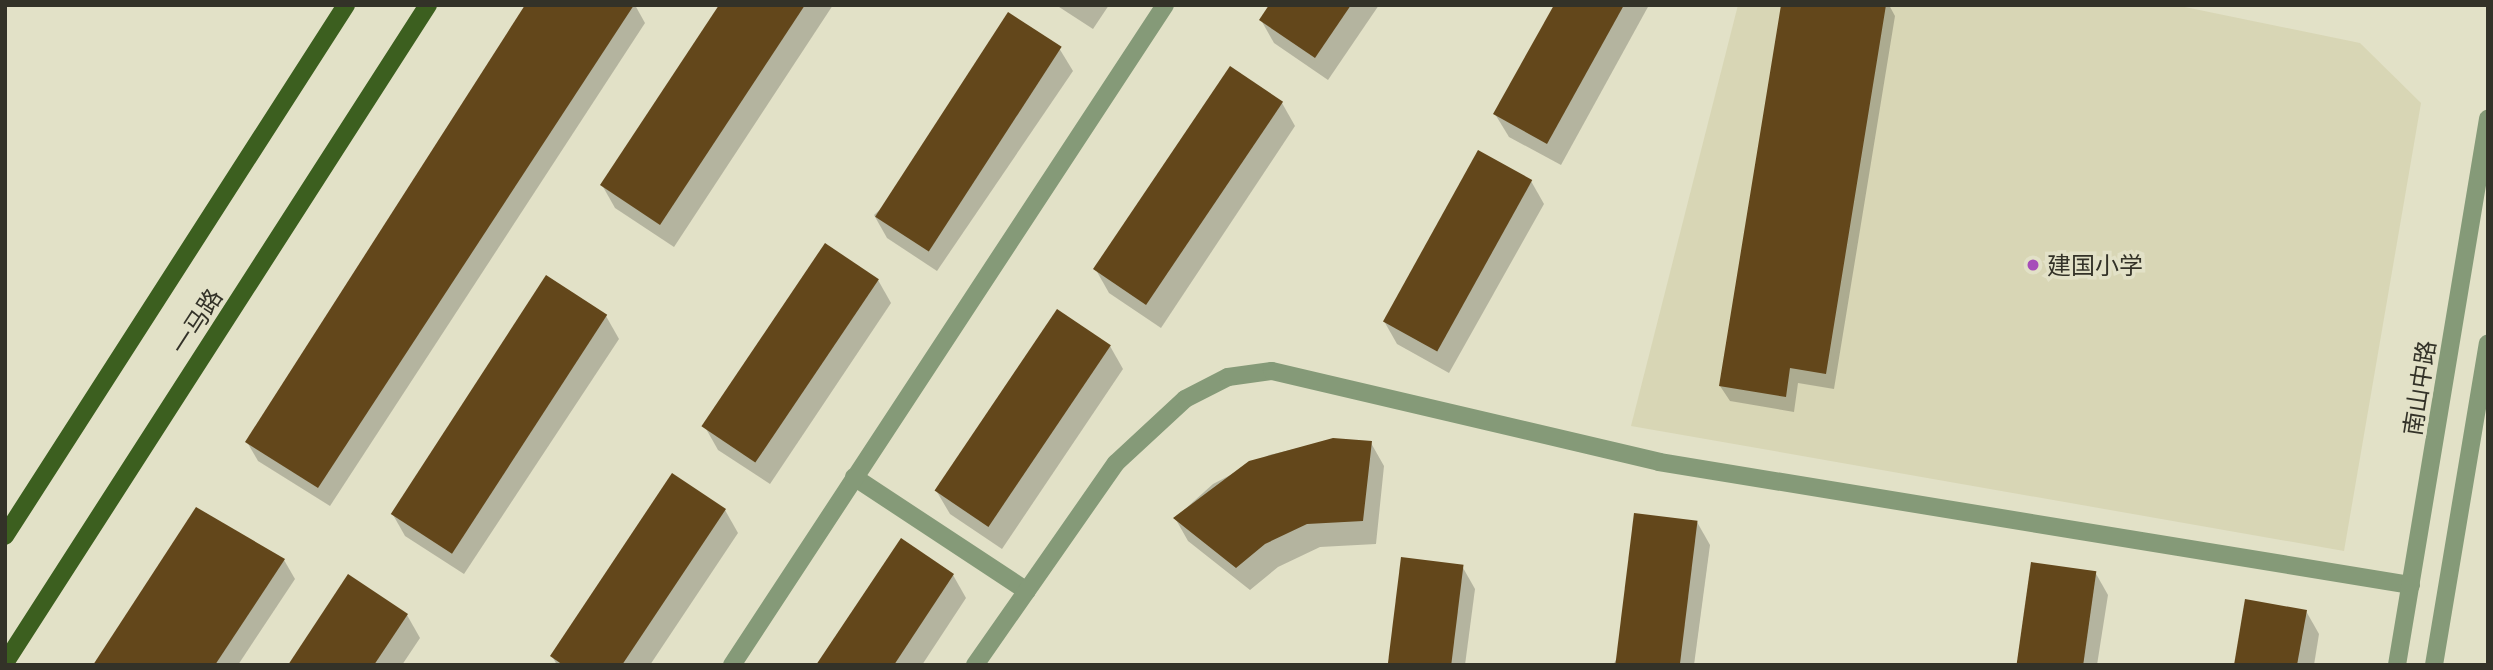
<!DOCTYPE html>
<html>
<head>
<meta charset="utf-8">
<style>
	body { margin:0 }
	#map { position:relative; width:2493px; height:670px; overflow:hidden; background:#e2e1c7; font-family:Commissioner,"Noto Sans SC",sans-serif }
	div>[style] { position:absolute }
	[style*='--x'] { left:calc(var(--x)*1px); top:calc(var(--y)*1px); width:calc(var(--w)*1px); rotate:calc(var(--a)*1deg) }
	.built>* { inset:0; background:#d8d6b5 }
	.shadow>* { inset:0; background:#0003 }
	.building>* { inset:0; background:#63471b; transform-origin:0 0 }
	.service>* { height:18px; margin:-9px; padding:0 9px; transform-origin:9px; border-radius:9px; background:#859a78 }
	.tertiary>* { height:18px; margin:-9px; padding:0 9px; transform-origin:9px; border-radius:9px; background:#859a78 }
	.primary>* { height:18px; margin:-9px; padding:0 9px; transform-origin:9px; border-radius:9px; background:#3c5f1f }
	.dots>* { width:19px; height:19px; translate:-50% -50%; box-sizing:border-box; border:4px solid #e2e1c7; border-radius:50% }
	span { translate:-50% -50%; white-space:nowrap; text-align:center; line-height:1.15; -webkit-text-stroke:7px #e2e1c7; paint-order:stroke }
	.poi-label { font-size:24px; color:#333228 }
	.left { translate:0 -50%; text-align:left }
	.street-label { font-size:24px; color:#333228 }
	.frame { position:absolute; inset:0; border:7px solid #333228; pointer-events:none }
</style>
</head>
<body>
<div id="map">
	<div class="built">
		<div style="clip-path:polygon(1738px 5px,2175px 5px,2360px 43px,2421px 103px,2344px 551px,1631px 426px)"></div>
	</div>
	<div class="shadow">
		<div style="clip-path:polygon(527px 5px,635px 5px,645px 23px,330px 506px,258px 461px,247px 442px)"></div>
		<div style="clip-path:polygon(721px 5px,833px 5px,674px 247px,615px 208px,602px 185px)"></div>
		<div style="clip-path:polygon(1056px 5px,1109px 5px,1093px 29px)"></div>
		<div style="clip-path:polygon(1271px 5px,1379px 5px,1328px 80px,1274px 43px,1261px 20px)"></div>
		<div style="clip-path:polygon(1556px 5px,1649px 5px,1561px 165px,1509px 137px,1495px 114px)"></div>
		<div style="clip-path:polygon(1783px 5px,1889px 5px,1895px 16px,1834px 389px,1798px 383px,1794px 412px,1730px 401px,1720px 386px)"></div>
		<div style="clip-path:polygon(1059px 48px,1073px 71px,937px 271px,887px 238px,874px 215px)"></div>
		<div style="clip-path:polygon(1230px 69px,1282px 103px,1295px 126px,1161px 328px,1109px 293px,1096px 270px)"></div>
		<div style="clip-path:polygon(1531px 181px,1544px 204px,1449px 373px,1397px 344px,1384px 321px)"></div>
		<div style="clip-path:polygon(878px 280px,891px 303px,770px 484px,718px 450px,705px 427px)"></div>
		<div style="clip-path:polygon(606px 316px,619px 339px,464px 574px,405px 536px,392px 513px)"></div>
		<div style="clip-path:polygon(1110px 346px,1123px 369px,1002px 549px,950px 514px,937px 492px)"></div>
		<div style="clip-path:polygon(1333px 440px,1371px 443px,1384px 466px,1376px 544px,1320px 547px,1278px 567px,1250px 590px,1188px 541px,1175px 518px,1213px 484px,1269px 455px)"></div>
		<div style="clip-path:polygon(725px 510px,738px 533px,650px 665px,557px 665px,552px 656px)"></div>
		<div style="clip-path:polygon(1697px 522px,1710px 545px,1694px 665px,1613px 665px)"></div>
		<div style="clip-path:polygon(284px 560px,295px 579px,238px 665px,96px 665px)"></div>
		<div style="clip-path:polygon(1462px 566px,1475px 589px,1465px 665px,1389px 665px)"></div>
		<div style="clip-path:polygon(2095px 572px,2108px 595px,2097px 665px,2015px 665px)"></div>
		<div style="clip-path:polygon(953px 575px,966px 598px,922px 665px,818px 665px)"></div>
		<div style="clip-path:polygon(2306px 611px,2319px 634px,2314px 665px,2235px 665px)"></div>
		<div style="clip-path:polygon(407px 615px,420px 638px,402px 665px,290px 665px)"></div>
	</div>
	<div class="building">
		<div style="clip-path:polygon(525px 5px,634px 5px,318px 488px,245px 442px)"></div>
		<div style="clip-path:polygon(719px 5px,805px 5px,660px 225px,600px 185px)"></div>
		<div style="clip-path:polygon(1269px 5px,1351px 5px,1315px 58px,1259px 20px)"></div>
		<div style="clip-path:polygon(1554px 5px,1624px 5px,1547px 144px,1493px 114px)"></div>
		<div style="clip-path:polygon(1781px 5px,1886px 5px,1826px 374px,1790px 368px,1786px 397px,1719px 386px)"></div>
		<div style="left:1008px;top:12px;width:64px;height:244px;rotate:33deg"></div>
		<div style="left:1230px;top:66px;width:64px;height:245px;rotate:34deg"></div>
		<div style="left:1478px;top:150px;width:62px;height:196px;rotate:29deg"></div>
		<div style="left:825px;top:243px;width:65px;height:221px;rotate:34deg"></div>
		<div style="left:546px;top:275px;width:73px;height:285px;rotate:33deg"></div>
		<div style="left:1057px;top:309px;width:65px;height:219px;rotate:34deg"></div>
		<div style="clip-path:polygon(1333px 438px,1372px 441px,1363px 521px,1307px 524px,1265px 544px,1236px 568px,1173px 518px,1249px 461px)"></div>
		<div style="clip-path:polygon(672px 473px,726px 509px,622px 665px,563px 665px,550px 656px)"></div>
		<div style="clip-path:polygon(196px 507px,285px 559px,215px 665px,93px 665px)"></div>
		<div style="left:1634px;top:513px;width:64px;height:154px;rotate:7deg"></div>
		<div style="clip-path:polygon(901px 538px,954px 574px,894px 665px,816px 665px)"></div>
		<div style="left:1401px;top:557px;width:63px;height:109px;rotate:7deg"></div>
		<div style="left:2031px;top:562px;width:66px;height:105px;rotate:8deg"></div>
		<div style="clip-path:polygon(348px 574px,408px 614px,374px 665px,288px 665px)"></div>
		<div style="clip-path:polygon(2245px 599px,2307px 610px,2297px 665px,2234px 665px)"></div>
	</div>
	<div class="service">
		<div style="--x:854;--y:477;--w:207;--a:33.4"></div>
		<div style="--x:732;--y:665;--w:789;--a:-56.73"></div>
		<div style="--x:975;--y:665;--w:246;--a:-55.1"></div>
		<div style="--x:1116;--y:463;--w:94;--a:-42.8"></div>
		<div style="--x:1185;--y:399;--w:48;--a:-27.1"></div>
		<div style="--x:1228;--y:377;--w:44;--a:-7.8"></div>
		<div style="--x:1272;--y:371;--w:398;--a:13.2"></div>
		<div style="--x:1659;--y:462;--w:762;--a:9.29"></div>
	</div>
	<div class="tertiary">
		<div style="--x:2397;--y:665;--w:554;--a:-80.54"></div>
		<div style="--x:2434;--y:665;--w:326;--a:-80.5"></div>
	</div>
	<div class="primary">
		<div style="--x:5;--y:536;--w:631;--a:-57.29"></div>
		<div style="--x:5;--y:663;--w:782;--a:-57.26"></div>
	</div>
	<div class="dots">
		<div style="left:2033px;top:265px;background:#a64db9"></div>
	</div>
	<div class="poi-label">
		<span class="left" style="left:2047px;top:265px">建国小学</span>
	</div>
	<div class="street-label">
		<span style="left:196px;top:321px;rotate:-57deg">一马路</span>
		<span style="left:2419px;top:388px;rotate:-81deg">南山中路</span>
	</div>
	<div class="frame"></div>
</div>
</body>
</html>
